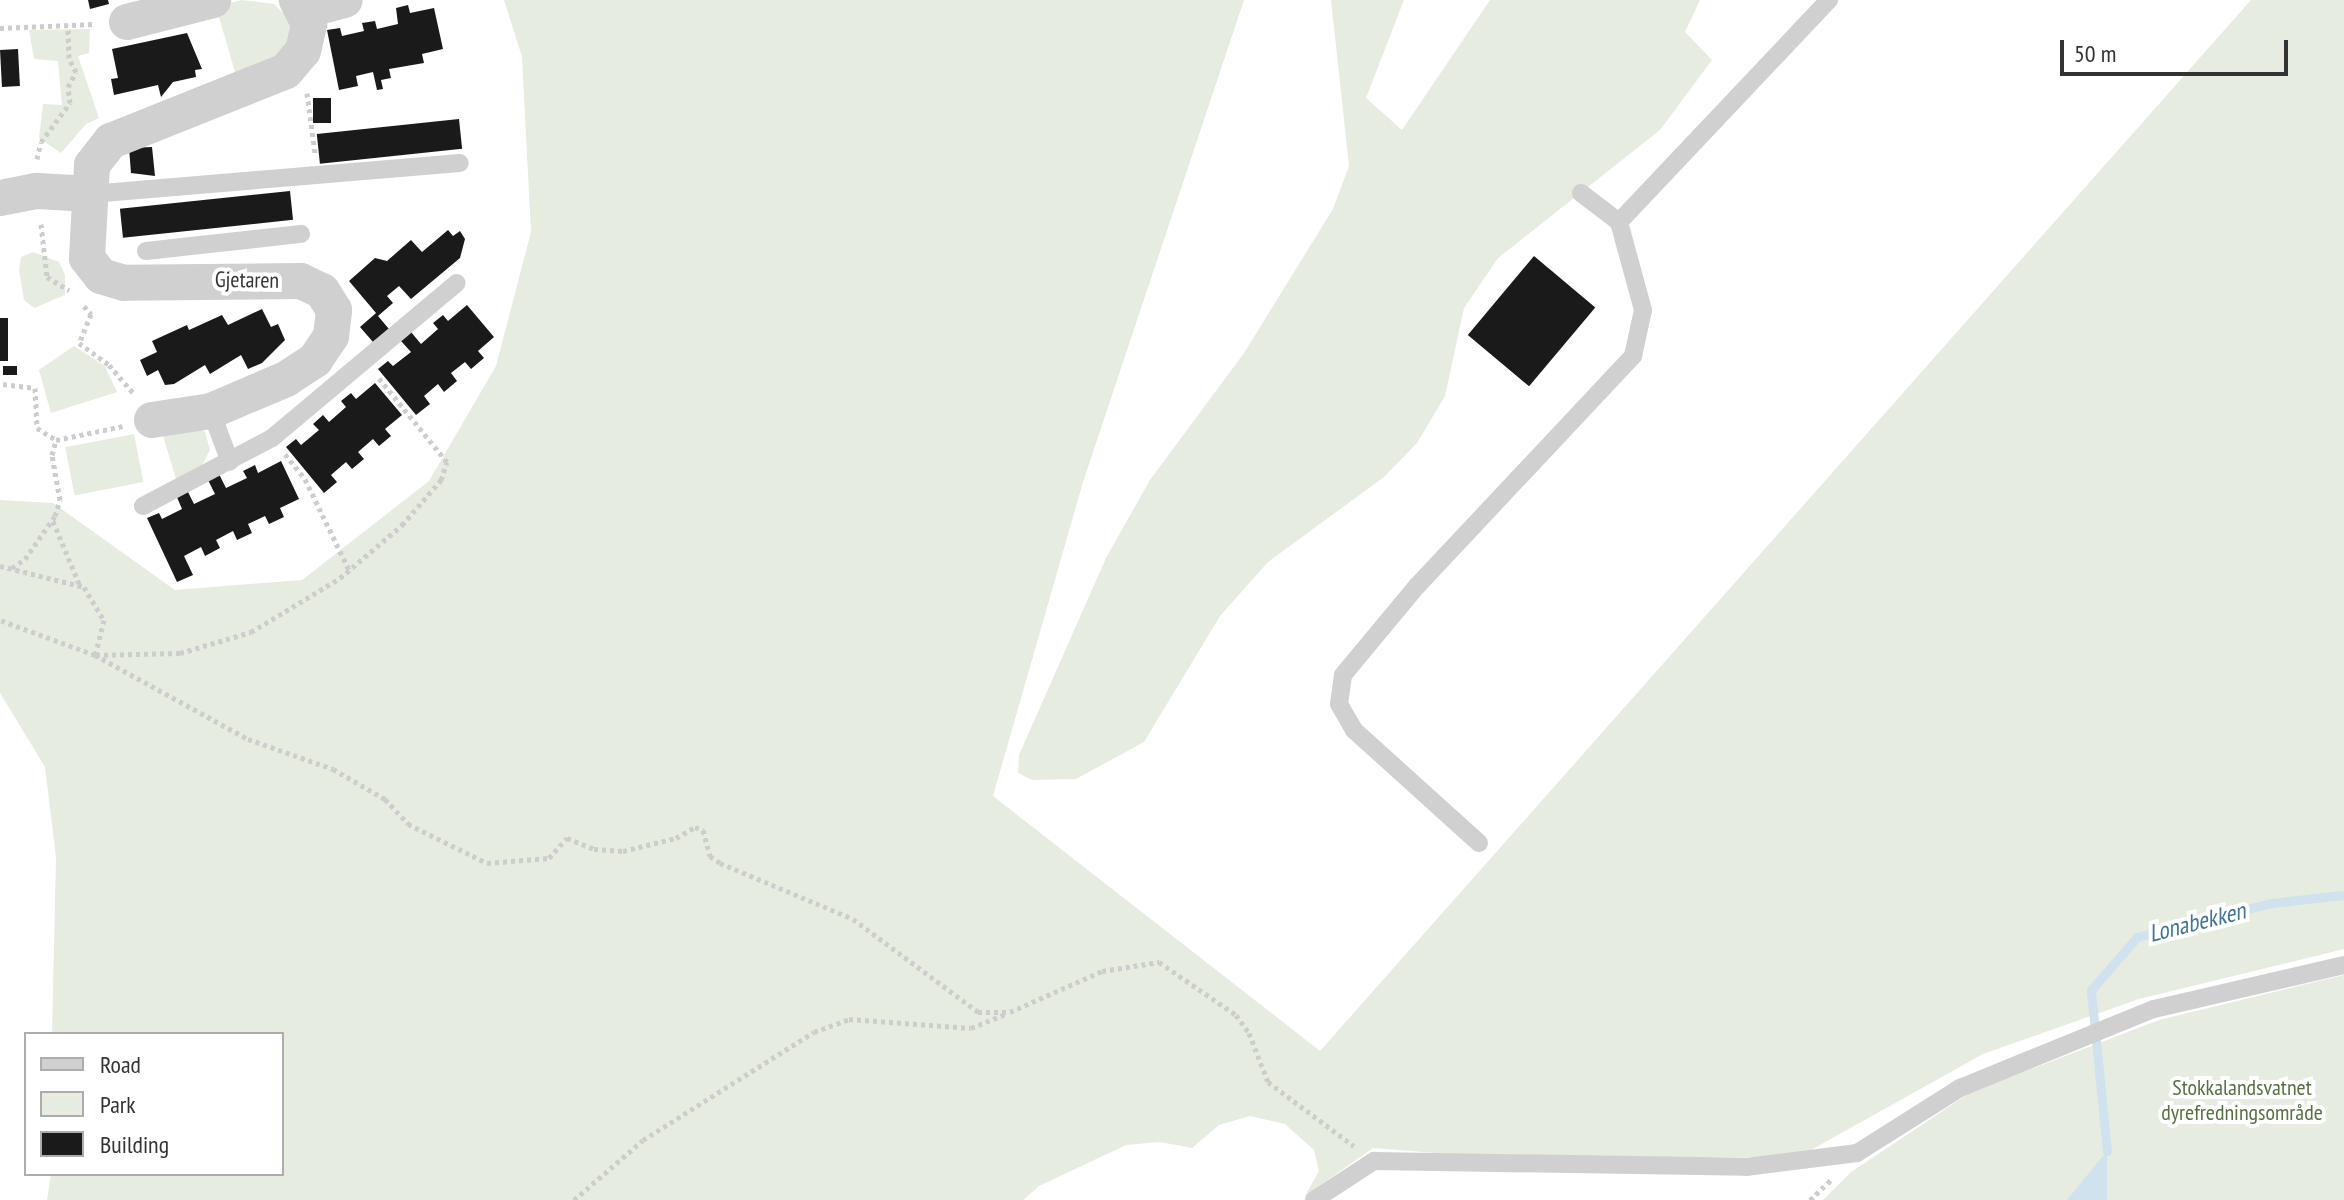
<!DOCTYPE html>
<html>
<head>
<meta charset="utf-8">
<style>
	body { margin:0 }
	#map { position:relative; width:2344px; height:1200px; overflow:hidden; background:#fff; font-family:"PT Sans Narrow",sans-serif }
	div>[style] { position:absolute }
	[style*='--x'] { left:calc(var(--x)*1px); top:calc(var(--y)*1px); width:calc(var(--w)*1px); rotate:calc(var(--a)*1deg) }
	.green>* { inset:0; background:#e6ecdf; transform-origin:0 0 }
	.water>* { inset:0; background:#cfe2ee }
	.stream>* { height:9px; margin:-4.5px; padding:0 4.5px; transform-origin:4.5px; border-radius:4.5px; background:#cfe2ee }
	.building>* { inset:0; background:#1a1a1a; transform-origin:0 0 }
	.path>* { height:5px; margin-top:-2.5px; transform-origin:0; background:repeating-linear-gradient(90deg,#cdcdcd 0 4px,transparent 0 8px) }
	.service>* { height:18px; margin:-9px; padding:0 9px; transform-origin:9px; border-radius:9px; background:#d0d0d0 }
	.minor>* { height:36px; margin:-18px; padding:0 18px; transform-origin:18px; border-radius:18px; background:#d0d0d0 }
	span { translate:-50% -50%; white-space:nowrap; text-align:center; line-height:1.15; -webkit-text-stroke:8px #fff; paint-order:stroke }
	.street-label { font-size:22px; color:#333 }
	.park-label { font-size:22px; color:#56703f }
	.water-label { font-size:24px; color:#3f7597; font-style:italic }
	.legend { position:absolute; left:24px; top:1032px; width:260px; height:144px; box-sizing:border-box; background:#fff; border:2px solid #adadad; margin:0; padding:10px 14px; list-style:none; font-size:24px; color:#333 }
	.legend li { display:flex; align-items:center; gap:16px; height:40px }
	.legend b { width:40px; border:2px solid #adadad }
	.scale { position:absolute; left:2060px; top:40px; width:228px; height:36px; box-sizing:border-box; border:4px solid #333; border-top:0; padding-left:10px; font-size:24px; line-height:28px; white-space:nowrap; color:#333; -webkit-text-stroke:6px #fff; paint-order:stroke }
</style>
</head>
<body>
<div id="map">
	<div class="green">
		<div style="clip-path:polygon(241px 0,274px 4px,290px 20px,292px 44px,280px 63px,238px 82px,216px 7px)"></div>
		<div style="clip-path:polygon(504px 0,1244px 0,1083px 482px,993px 796px,1320px 1051px,2251px 0,2344px 0,2344px 949px,2139px 999px,1983px 1054px,1811px 1150px,1787px 1157px,1500px 1158px,1373px 1148px,1305px 1196px,1319px 1171px,1314px 1150px,1285px 1124px,1250px 1116px,1219px 1125px,1192px 1148px,1160px 1142px,1126px 1145px,1039px 1186px,1023px 1200px,47px 1200px,51px 1174px,282px 1174px,282px 1034px,52px 1034px,56px 857px,45px 767px,0 693px,0 500px,53px 503px,175px 590px,302px 580px,429px 481px,496px 366px,531px 232px,522px 57px)"></div>
		<div style="clip-path:polygon(1331px 0,1404px 0,1366px 98px,1402px 130px,1490px 0,1700px 0,1685px 32px,1712px 60px,1660px 130px,1498px 258px,1464px 308px,1445px 396px,1417px 443px,1384px 477px,1268px 562px,1220px 616px,1144px 742px,1076px 779px,1032px 780px,1018px 773px,1019px 755px,1106px 558px,1150px 480px,1244px 353px,1333px 209px,1349px 166px)"></div>
		<div style="clip-path:polygon(90px 29px,89px 53px,78px 56px,99px 118px,86px 124px,61px 153px,39px 138px,43px 104px,62px 105px,58px 61px,34px 59px,29px 30px)"></div>
		<div style="clip-path:polygon(33px 252px,59px 262px,65px 275px,65px 295px,34px 308px,24px 300px,19px 270px,21px 257px)"></div>
		<div style="clip-path:polygon(74px 346px,105px 366px,117px 392px,51px 413px,39px 370px)"></div>
		<div style="clip-path:polygon(188px 423px,205px 432px,210px 450px,200px 469px,176px 479px,161px 429px)"></div>
		<div style="left:134px;top:434px;width:49px;height:70px;rotate:79deg"></div>
		<div style="clip-path:polygon(2344px 975px,2344px 1200px,1823px 1200px,1851px 1172px,1971px 1092px,2159px 1020px)"></div>
	</div>
	<div class="water">
		<div style="clip-path:polygon(2107px 1151px,2107px 1200px,2067px 1200px)"></div>
	</div>
	<div class="stream">
		<div style="--x:2107;--y:1151;--w:162;--a:-95.7"></div>
		<div style="--x:2091;--y:990;--w:70;--a:-49"></div>
		<div style="--x:2137;--y:937;--w:138;--a:-14.2"></div>
		<div style="--x:2271;--y:903;--w:73;--a:-6.3"></div>
	</div>
	<div class="building">
		<div style="clip-path:polygon(88px 0,108px 0,109px 4px,90px 9px)"></div>
		<div style="clip-path:polygon(408px 5px,410px 13px,434px 8px,443px 49px,422px 54px,424px 63px,389px 69px,391px 78px,381px 80px,383px 89px,377px 90px,373px 72px,356px 76px,358px 86px,339px 90px,327px 30px,340px 28px,342px 36px,364px 31px,362px 23px,375px 21px,377px 29px,398px 24px,396px 8px)"></div>
		<div style="clip-path:polygon(187px 33px,202px 69px,195px 70px,196px 77px,173px 82px,161px 97px,158px 85px,114px 95px,111px 79px,118px 78px,112px 49px)"></div>
		<div style="left:18px;top:49px;width:37px;height:18px;rotate:87deg"></div>
		<div style="left:313px;top:98px;width:18px;height:25px"></div>
		<div style="left:459px;top:119px;width:30px;height:143px;rotate:84deg"></div>
		<div style="clip-path:polygon(152px 147px,155px 176px,131px 173px,129px 148px)"></div>
		<div style="left:290px;top:191px;width:29px;height:171px;rotate:84deg"></div>
		<div style="clip-path:polygon(448px 230px,453px 236px,460px 231px,465px 239px,460px 258px,411px 299px,399px 286px,387px 296px,393px 303px,378px 316px,389px 329px,373px 342px,360px 327px,376px 313px,349px 281px,375px 258px,387px 261px,411px 240px,422px 252px)"></div>
		<div style="left:1534px;top:256px;width:80px;height:103px;rotate:40deg"></div>
		<div style="clip-path:polygon(467px 305px,494px 337px,478px 351px,484px 358px,471px 369px,465px 362px,451px 373px,457px 381px,444px 392px,438px 384px,424px 396px,430px 404px,416px 415px,378px 369px,388px 361px,393px 366px,411px 352px,401px 341px,411px 332px,421px 344px,438px 329px,433px 323px,443px 315px,448px 321px)"></div>
		<div style="clip-path:polygon(262px 309px,271px 327px,278px 324px,285px 340px,262px 363px,248px 369px,241px 355px,210px 374px,205px 365px,174px 384px,165px 385px,158px 370px,147px 376px,140px 360px,157px 352px,152px 341px,187px 325px,189px 330px,222px 315px,228px 325px)"></div>
		<div style="left:0;top:318px;width:8px;height:43px"></div>
		<div style="left:3px;top:366px;width:14px;height:9px"></div>
		<div style="clip-path:polygon(375px 383px,402px 415px,385px 429px,391px 436px,379px 446px,373px 439px,358px 452px,364px 459px,352px 469px,346px 462px,331px 475px,337px 482px,324px 493px,286px 447px,296px 439px,301px 445px,319px 430px,313px 424px,323px 415px,329px 422px,346px 407px,341px 401px,351px 393px,356px 399px)"></div>
		<div style="clip-path:polygon(281px 461px,299px 499px,280px 508px,284px 517px,269px 524px,265px 516px,248px 524px,252px 533px,237px 540px,233px 531px,216px 540px,220px 548px,205px 556px,201px 547px,184px 556px,193px 575px,177px 582px,147px 518px,159px 513px,162px 519px,182px 509px,176px 495px,187px 490px,194px 504px,215px 494px,208px 480px,219px 474px,226px 488px,247px 478px,243px 471px,255px 465px,258px 473px)"></div>
	</div>
	<div class="path">
		<div style="--x:0;--y:28;--w:95;--a:-2.4"></div>
		<div style="--x:307;--y:93;--w:62;--a:82.5"></div>
		<div style="--x:37;--y:159;--w:17;--a:-77"></div>
		<div style="--x:41;--y:142;--w:49;--a:-53.4"></div>
		<div style="--x:70;--y:103;--w:16;--a:-97"></div>
		<div style="--x:68;--y:87;--w:17;--a:-62"></div>
		<div style="--x:76;--y:72;--w:16;--a:-117"></div>
		<div style="--x:69;--y:58;--w:33;--a:-92"></div>
		<div style="--x:41;--y:224;--w:53;--a:83.5"></div>
		<div style="--x:47;--y:277;--w:26;--a:31"></div>
		<div style="--x:84;--y:306;--w:11;--a:49"></div>
		<div style="--x:91;--y:314;--w:31;--a:112"></div>
		<div style="--x:79;--y:343;--w:37;--a:36"></div>
		<div style="--x:109;--y:365;--w:38;--a:49"></div>
		<div style="--x:3;--y:384;--w:32;--a:7"></div>
		<div style="--x:35;--y:388;--w:40;--a:87.1"></div>
		<div style="--x:37;--y:428;--w:22;--a:32"></div>
		<div style="--x:56;--y:440;--w:68;--a:-11.8"></div>
		<div style="--x:285;--y:454;--w:32;--a:51"></div>
		<div style="--x:305;--y:479;--w:101;--a:64.2"></div>
		<div style="--x:53;--y:521;--w:70;--a:67.4"></div>
		<div style="--x:0;--y:566;--w:87;--a:14"></div>
		<div style="--x:84;--y:587;--w:39;--a:59"></div>
		<div style="--x:104;--y:620;--w:36;--a:104"></div>
		<div style="--x:95;--y:655;--w:101;--a:-159.8"></div>
		<div style="--x:12;--y:568;--w:16;--a:-35"></div>
		<div style="--x:25;--y:559;--w:52;--a:-55.1"></div>
		<div style="--x:55;--y:516;--w:17;--a:-73"></div>
		<div style="--x:60;--y:500;--w:46;--a:-100.1"></div>
		<div style="--x:52;--y:455;--w:16;--a:-75"></div>
		<div style="--x:95;--y:655;--w:175;--a:28.8"></div>
		<div style="--x:248;--y:739;--w:90;--a:19.4"></div>
		<div style="--x:333;--y:769;--w:60;--a:30"></div>
		<div style="--x:385;--y:799;--w:34;--a:47"></div>
		<div style="--x:408;--y:824;--w:88;--a:26.3"></div>
		<div style="--x:487;--y:863;--w:62;--a:-4.6"></div>
		<div style="--x:549;--y:858;--w:27;--a:-48"></div>
		<div style="--x:567;--y:838;--w:29;--a:22"></div>
		<div style="--x:594;--y:849;--w:29;--a:4"></div>
		<div style="--x:623;--y:851;--w:55;--a:-13.8"></div>
		<div style="--x:676;--y:838;--w:22;--a:-30"></div>
		<div style="--x:695;--y:827;--w:9;--a:21"></div>
		<div style="--x:703;--y:830;--w:27;--a:75"></div>
		<div style="--x:710;--y:856;--w:12;--a:35"></div>
		<div style="--x:720;--y:863;--w:144;--a:22.8"></div>
		<div style="--x:853;--y:919;--w:156;--a:36.6"></div>
		<div style="--x:978;--y:1012;--w:32;--a:0"></div>
		<div style="--x:1010;--y:1012;--w:101;--a:-24"></div>
		<div style="--x:1102;--y:971;--w:58;--a:-9"></div>
		<div style="--x:1159;--y:962;--w:93;--a:34.5"></div>
		<div style="--x:1236;--y:1015;--w:22;--a:54"></div>
		<div style="--x:1249;--y:1033;--w:53;--a:68.8"></div>
		<div style="--x:1268;--y:1082;--w:107;--a:36.7"></div>
		<div style="--x:96;--y:655;--w:84;--a:-1.4"></div>
		<div style="--x:180;--y:653;--w:74;--a:-16.5"></div>
		<div style="--x:251;--y:632;--w:104;--a:-31.2"></div>
		<div style="--x:340;--y:578;--w:82;--a:-40.5"></div>
		<div style="--x:402;--y:525;--w:60;--a:-49.1"></div>
		<div style="--x:441;--y:480;--w:19;--a:-72"></div>
		<div style="--x:447;--y:462;--w:108;--a:-129"></div>
		<div style="--x:574;--y:1200;--w:91;--a:-41"></div>
		<div style="--x:643;--y:1140;--w:202;--a:-32.3"></div>
		<div style="--x:814;--y:1032;--w:37;--a:-20"></div>
		<div style="--x:849;--y:1019;--w:122;--a:4.2"></div>
		<div style="--x:971;--y:1028;--w:38;--a:-22"></div>
		<div style="--x:1810;--y:1200;--w:29;--a:-44"></div>
	</div>
	<div class="service">
		<div style="--x:1581;--y:193;--w:48;--a:37.3"></div>
		<div style="--x:1619;--y:222;--w:306;--a:-46.6"></div>
		<div style="--x:91;--y:194;--w:370;--a:-4.8"></div>
		<div style="--x:146;--y:251;--w:156;--a:-6.3"></div>
		<div style="--x:211;--y:411;--w:54;--a:69.6"></div>
		<div style="--x:143;--y:506;--w:146;--a:-27.8"></div>
		<div style="--x:272;--y:438;--w:241;--a:-40"></div>
		<div style="--x:1479;--y:843;--w:169;--a:-137.9"></div>
		<div style="--x:1354;--y:730;--w:30;--a:-120"></div>
		<div style="--x:1339;--y:704;--w:29;--a:-82"></div>
		<div style="--x:1343;--y:675;--w:116;--a:-50.3"></div>
		<div style="--x:1417;--y:586;--w:316;--a:-46.8"></div>
		<div style="--x:1633;--y:356;--w:47;--a:-77.7"></div>
		<div style="--x:1643;--y:310;--w:91;--a:-105.3"></div>
		<div style="--x:1314;--y:1200;--w:72;--a:-33"></div>
		<div style="--x:1374;--y:1161;--w:372;--a:0.9"></div>
		<div style="--x:1746;--y:1167;--w:112;--a:-7.2"></div>
		<div style="--x:1857;--y:1153;--w:122;--a:-32.3"></div>
		<div style="--x:1960;--y:1088;--w:209;--a:-22.2"></div>
		<div style="--x:2154;--y:1009;--w:195;--a:-13"></div>
	</div>
	<div class="minor">
		<div style="--x:307;--y:10;--w:39;--a:-15"></div>
		<div style="--x:127;--y:22;--w:89;--a:-14.3"></div>
		<div style="--x:0;--y:198;--w:38;--a:-11"></div>
		<div style="--x:37;--y:191;--w:54;--a:3.2"></div>
		<div style="--x:152;--y:420;--w:60;--a:-8.7"></div>
		<div style="--x:211;--y:411;--w:82;--a:-23.1"></div>
		<div style="--x:286;--y:379;--w:35;--a:-33"></div>
		<div style="--x:315;--y:360;--w:29;--a:-56"></div>
		<div style="--x:331;--y:336;--w:26;--a:-83"></div>
		<div style="--x:334;--y:310;--w:22;--a:-122"></div>
		<div style="--x:322;--y:291;--w:23;--a:-155"></div>
		<div style="--x:301;--y:281;--w:177;--a:179.4"></div>
		<div style="--x:124;--y:283;--w:24;--a:-163"></div>
		<div style="--x:101;--y:276;--w:23;--a:-128"></div>
		<div style="--x:87;--y:258;--w:93;--a:-86.9"></div>
		<div style="--x:92;--y:165;--w:31;--a:-52"></div>
		<div style="--x:111;--y:141;--w:188;--a:-21.8"></div>
		<div style="--x:286;--y:71;--w:26;--a:-50"></div>
		<div style="--x:303;--y:51;--w:28;--a:-77"></div>
		<div style="--x:309;--y:24;--w:27;--a:-117"></div>
	</div>
	<div class="street-label">
		<span style="left:247px;top:280px;rotate:1deg">Gjetaren</span>
	</div>
	<div class="park-label">
		<span style="left:2242px;top:1100px">Stokkalandsvatnet<br>dyrefredningsområde</span>
	</div>
	<div class="water-label">
		<span style="left:2197px;top:922px;rotate:-14deg">Lonabekken</span>
	</div>
	<ul class="legend">
	<li><b style="height:10px;background:#d0d0d0"></b>Road</li>
	<li><b style="height:22px;background:#e6ecdf"></b>Park</li>
	<li><b style="height:22px;background:#1a1a1a"></b>Building</li>
	</ul>
	<div class="scale">50 m</div>
</div>
</body>
</html>
